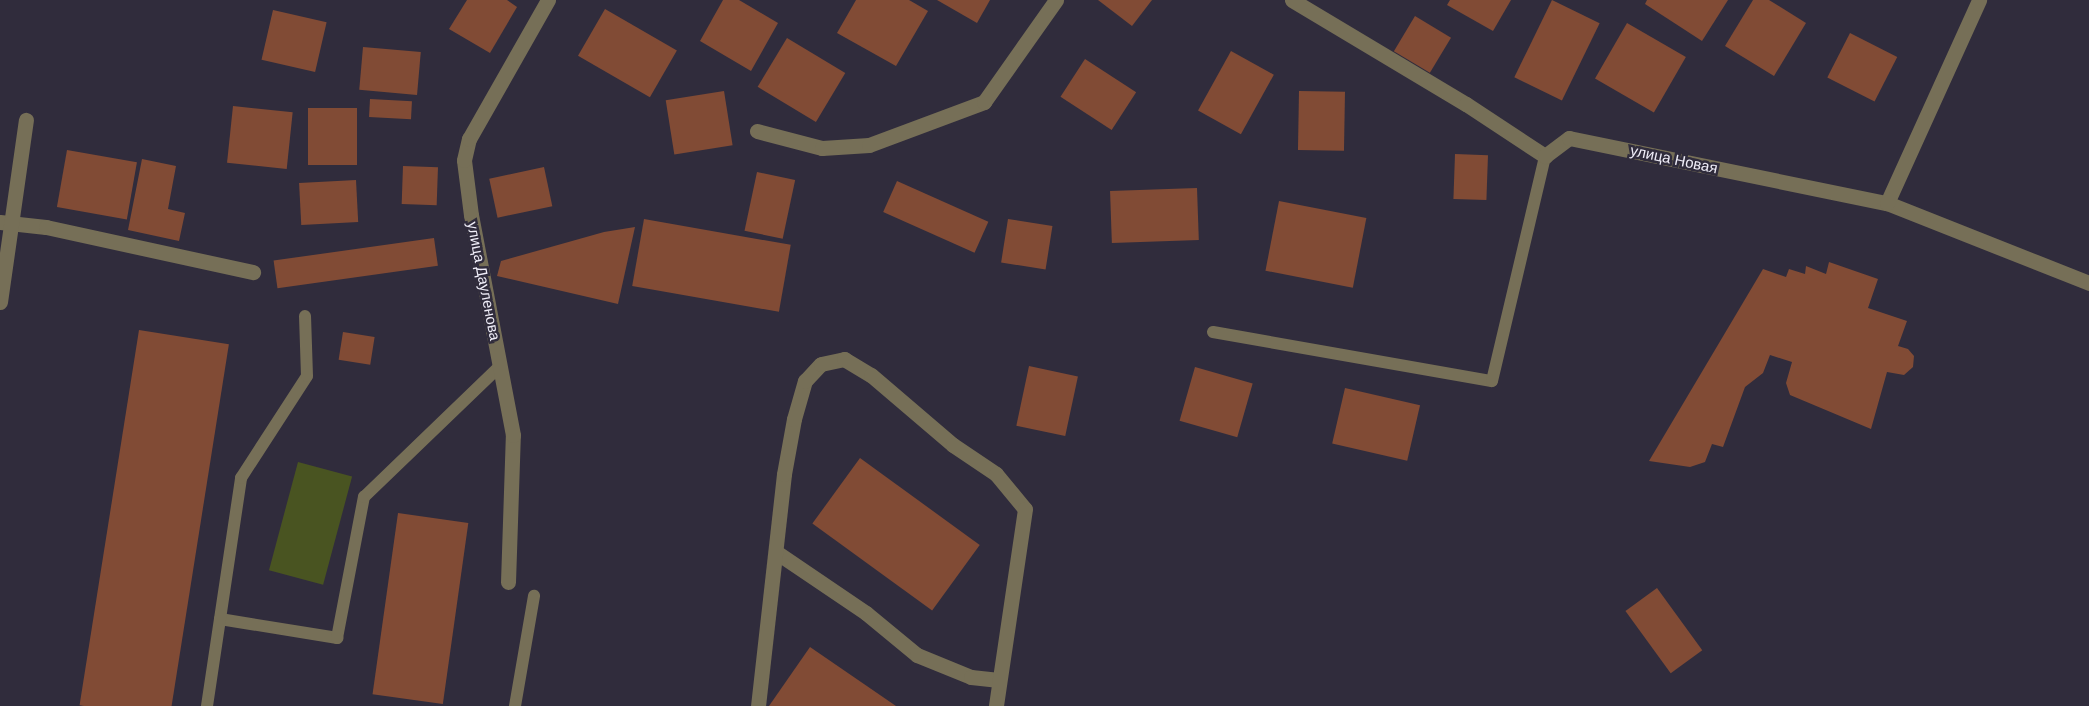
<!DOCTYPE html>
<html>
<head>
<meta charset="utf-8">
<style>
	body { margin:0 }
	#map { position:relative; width:2089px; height:706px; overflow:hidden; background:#302c3c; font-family:Helvetica,sans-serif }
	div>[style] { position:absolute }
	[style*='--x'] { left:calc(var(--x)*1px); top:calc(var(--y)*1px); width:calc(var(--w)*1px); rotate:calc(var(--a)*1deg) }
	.green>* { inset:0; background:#495421; transform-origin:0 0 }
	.building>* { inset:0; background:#814b35; transform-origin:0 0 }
	.lane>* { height:12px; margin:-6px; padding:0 6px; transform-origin:6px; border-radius:6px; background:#766f57 }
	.street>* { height:15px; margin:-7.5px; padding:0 7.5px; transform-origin:7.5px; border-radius:7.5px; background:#766f57 }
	span { translate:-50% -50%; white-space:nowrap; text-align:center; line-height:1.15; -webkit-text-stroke:5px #302c3c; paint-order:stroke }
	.street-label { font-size:15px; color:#efedf8 }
</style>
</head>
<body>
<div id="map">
	<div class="green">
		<div style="left:298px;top:462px;width:56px;height:112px;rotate:15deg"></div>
	</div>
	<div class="building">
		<div style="clip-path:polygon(467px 0,507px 0,517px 7px,490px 53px,449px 29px)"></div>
		<div style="clip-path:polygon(723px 0,739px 0,778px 23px,751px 71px,700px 41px)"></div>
		<div style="clip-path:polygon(856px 0,909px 0,928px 11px,896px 66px,837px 33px)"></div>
		<div style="clip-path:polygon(937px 0,990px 0,977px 23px)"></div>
		<div style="clip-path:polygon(1098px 0,1152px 0,1132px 26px)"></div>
		<div style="clip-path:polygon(1450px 0,1511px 0,1493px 31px,1447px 5px)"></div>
		<div style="left:1552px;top:0;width:53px;height:86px;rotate:26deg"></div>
		<div style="clip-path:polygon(1647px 0,1728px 0,1702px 41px,1645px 4px)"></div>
		<div style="clip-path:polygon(1753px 0,1769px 0,1806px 23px,1774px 76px,1725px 46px)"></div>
		<div style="left:605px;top:9px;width:83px;height:54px;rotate:30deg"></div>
		<div style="left:273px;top:10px;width:55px;height:51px;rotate:13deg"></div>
		<div style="left:1415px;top:16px;width:42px;height:41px;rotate:31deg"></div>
		<div style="left:1627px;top:23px;width:68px;height:64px;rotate:30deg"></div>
		<div style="left:1850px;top:33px;width:53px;height:50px;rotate:27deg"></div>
		<div style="left:787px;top:38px;width:68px;height:57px;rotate:31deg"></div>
		<div style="left:363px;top:47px;width:58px;height:43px;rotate:5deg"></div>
		<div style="left:1231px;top:51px;width:49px;height:68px;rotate:29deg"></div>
		<div style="left:1085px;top:59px;width:61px;height:45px;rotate:33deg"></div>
		<div style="left:724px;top:91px;width:55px;height:59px;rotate:81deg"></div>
		<div style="left:1299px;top:91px;width:46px;height:59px;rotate:1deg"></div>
		<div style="left:370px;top:99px;width:42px;height:18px;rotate:3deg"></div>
		<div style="left:233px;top:106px;width:60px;height:57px;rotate:6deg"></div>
		<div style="left:308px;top:108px;width:49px;height:57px"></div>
		<div style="left:67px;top:150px;width:71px;height:58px;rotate:10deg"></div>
		<div style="left:1455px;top:154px;width:33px;height:45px;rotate:2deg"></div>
		<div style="clip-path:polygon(142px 159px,176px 166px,168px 209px,185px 213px,179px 241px,128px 230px)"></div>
		<div style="left:403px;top:166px;width:35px;height:38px;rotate:2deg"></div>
		<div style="left:544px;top:167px;width:40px;height:56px;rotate:78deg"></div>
		<div style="left:757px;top:172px;width:39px;height:60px;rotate:12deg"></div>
		<div style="left:356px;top:180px;width:42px;height:57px;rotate:87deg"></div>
		<div style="left:897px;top:181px;width:100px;height:34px;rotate:24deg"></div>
		<div style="left:1197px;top:188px;width:52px;height:87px;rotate:88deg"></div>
		<div style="left:1279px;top:201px;width:89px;height:71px;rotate:11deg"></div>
		<div style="left:644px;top:219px;width:149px;height:68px;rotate:10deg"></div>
		<div style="left:1008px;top:219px;width:45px;height:44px;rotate:9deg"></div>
		<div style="clip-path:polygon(635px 227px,618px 304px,497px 276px,501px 261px,604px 232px)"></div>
		<div style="left:434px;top:238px;width:28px;height:162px;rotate:82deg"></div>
		<div style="clip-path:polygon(1829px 262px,1878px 279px,1868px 308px,1907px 321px,1898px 346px,1908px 349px,1914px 356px,1913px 367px,1904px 375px,1887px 372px,1871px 429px,1790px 395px,1786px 383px,1792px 362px,1770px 355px,1763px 373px,1745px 387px,1723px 447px,1712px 444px,1705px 462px,1690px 467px,1649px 461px,1763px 269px,1786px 277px,1789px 269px,1805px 274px,1806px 266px,1826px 274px)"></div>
		<div style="left:139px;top:330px;width:91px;height:380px;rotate:9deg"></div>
		<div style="left:343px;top:332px;width:32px;height:28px;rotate:9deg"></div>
		<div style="left:1029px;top:366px;width:50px;height:61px;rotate:12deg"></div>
		<div style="left:1195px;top:367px;width:60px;height:56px;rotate:16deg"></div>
		<div style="left:1345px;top:388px;width:77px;height:57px;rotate:13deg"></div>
		<div style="left:860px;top:458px;width:148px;height:81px;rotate:36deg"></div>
		<div style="left:398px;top:513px;width:71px;height:183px;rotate:8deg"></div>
		<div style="left:1657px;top:588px;width:77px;height:39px;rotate:54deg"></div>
		<div style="clip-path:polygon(810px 647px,896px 706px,769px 706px)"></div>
	</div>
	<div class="lane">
		<div style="--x:1213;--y:332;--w:283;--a:10"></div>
		<div style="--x:1492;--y:381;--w:231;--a:-76.7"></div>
		<div style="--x:220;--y:619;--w:119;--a:9.2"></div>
		<div style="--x:337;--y:638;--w:144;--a:-79.2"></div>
		<div style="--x:364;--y:497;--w:189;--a:-43.9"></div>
		<div style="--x:207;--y:706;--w:231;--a:-81.5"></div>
		<div style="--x:241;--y:478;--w:121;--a:-57.1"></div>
		<div style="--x:307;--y:376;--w:60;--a:-91.9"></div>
		<div style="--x:515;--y:706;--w:112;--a:-80.2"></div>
	</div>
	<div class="street">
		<div style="--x:1292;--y:0;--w:203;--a:30.9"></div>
		<div style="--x:1466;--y:104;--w:95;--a:33.4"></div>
		<div style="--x:1545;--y:156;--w:30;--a:-37"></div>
		<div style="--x:1569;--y:138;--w:325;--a:11.6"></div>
		<div style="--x:1887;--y:203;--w:217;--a:21.6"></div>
		<div style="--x:757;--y:131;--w:67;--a:14.7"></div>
		<div style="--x:822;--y:148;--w:47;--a:-3.7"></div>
		<div style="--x:869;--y:145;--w:123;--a:-20.5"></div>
		<div style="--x:984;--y:102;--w:125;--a:-54.8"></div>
		<div style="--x:1887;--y:203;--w:223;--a:-65.6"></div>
		<div style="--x:0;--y:222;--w:46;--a:6.2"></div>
		<div style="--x:46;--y:227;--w:212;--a:12.3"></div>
		<div style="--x:0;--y:302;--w:184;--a:-81.9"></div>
		<div style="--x:776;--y:552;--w:109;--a:34.1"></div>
		<div style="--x:866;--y:613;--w:66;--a:39.5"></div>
		<div style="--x:917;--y:655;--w:58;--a:22.2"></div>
		<div style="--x:971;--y:677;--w:28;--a:6"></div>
		<div style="--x:508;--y:582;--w:147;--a:-88.1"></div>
		<div style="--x:513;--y:435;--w:224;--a:-100.8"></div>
		<div style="--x:471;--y:215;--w:55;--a:-97.3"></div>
		<div style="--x:464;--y:160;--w:22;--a:-77"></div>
		<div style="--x:469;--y:139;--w:160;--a:-60.4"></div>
		<div style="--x:758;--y:706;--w:233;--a:-83.6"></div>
		<div style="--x:784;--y:474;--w:56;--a:-79.7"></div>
		<div style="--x:794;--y:419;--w:40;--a:-74"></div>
		<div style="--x:805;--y:381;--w:23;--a:-47"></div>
		<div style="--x:821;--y:364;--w:24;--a:-12"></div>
		<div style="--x:844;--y:359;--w:31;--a:31"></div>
		<div style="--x:871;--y:375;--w:108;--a:40.5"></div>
		<div style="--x:953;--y:445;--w:52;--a:34"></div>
		<div style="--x:996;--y:474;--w:45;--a:50.4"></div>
		<div style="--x:1025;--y:509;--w:199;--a:98.4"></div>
	</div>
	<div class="street-label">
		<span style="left:1674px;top:159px;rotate:12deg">улица Новая</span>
		<span style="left:484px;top:281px;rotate:79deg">улица Дауленова</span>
	</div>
</div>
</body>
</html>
